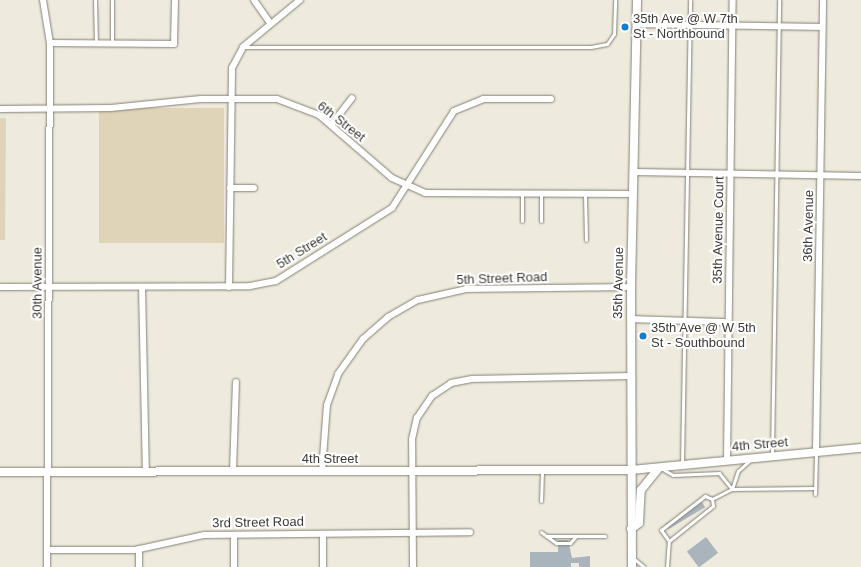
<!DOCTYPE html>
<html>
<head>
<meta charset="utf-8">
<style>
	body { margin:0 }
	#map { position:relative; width:861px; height:567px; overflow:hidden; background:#eeeadd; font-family:Helvetica,sans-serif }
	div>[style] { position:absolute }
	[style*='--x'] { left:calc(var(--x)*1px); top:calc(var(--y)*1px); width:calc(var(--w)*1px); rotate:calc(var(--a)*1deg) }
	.green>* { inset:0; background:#dfd4b7; transform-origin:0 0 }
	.building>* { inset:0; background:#aab4bd; transform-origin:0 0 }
	.roads { filter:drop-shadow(0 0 1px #848075) drop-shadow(0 0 1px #848075) }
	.lane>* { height:3px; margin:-1.5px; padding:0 1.5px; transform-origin:1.5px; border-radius:1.5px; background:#fff }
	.street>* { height:6px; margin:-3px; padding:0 3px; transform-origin:3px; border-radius:3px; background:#fff }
	.secondary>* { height:8px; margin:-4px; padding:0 4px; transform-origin:4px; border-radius:4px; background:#fff }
	.dots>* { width:11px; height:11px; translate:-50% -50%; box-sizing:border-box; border:2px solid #fff; border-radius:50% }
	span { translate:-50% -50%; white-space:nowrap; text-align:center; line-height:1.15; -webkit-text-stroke:4px #fff; paint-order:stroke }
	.poi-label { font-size:13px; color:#3d3b36 }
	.left { translate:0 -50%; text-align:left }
	.street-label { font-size:13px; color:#3d3b36 }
</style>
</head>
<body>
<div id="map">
	<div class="green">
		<div style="left:224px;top:108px;width:135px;height:125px;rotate:90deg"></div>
		<div style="clip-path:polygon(0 118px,6px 118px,5px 240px,0 240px)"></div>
	</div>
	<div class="building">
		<div style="left:702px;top:502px;width:6px;height:43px;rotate:59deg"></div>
		<div style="left:706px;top:537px;width:20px;height:24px;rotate:53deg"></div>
		<div style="clip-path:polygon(558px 540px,568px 540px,572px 558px,590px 556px,590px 567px,579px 567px,579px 563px,571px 563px,571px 567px,530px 567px,530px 552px,558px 552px)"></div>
	</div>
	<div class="roads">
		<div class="lane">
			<div style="--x:95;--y:0;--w:44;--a:88.7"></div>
			<div style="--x:112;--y:0;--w:44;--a:90"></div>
			<div style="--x:246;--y:47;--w:345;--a:0"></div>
			<div style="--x:591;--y:47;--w:16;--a:-11"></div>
			<div style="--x:607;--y:44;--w:12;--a:-55"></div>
			<div style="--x:614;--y:34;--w:34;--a:-88"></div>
			<div style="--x:522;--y:195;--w:26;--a:90"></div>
			<div style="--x:541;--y:195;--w:26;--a:90"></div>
			<div style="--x:585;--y:195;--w:45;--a:88.7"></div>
			<div style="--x:772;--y:456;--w:456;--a:-89.1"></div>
			<div style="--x:682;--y:464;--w:464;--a:-89"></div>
			<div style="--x:664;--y:470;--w:10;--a:29"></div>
			<div style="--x:673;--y:475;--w:46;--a:-2.5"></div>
			<div style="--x:719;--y:473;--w:21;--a:51"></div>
			<div style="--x:732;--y:489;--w:19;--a:-72"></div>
			<div style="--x:738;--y:471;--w:15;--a:-42"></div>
			<div style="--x:815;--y:494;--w:40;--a:-88.6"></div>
			<div style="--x:541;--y:501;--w:30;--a:-88"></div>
			<div style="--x:541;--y:532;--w:19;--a:36"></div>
			<div style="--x:556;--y:543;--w:14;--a:0"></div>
			<div style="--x:570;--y:543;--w:9;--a:-49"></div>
			<div style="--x:546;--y:536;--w:59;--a:0"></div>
			<div style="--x:669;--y:541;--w:14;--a:-126"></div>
			<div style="--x:661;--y:530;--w:56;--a:-37.7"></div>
			<div style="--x:705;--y:496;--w:8;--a:23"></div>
			<div style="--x:633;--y:558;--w:14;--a:39"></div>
			<div style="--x:667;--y:567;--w:26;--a:-86"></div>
			<div style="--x:669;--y:541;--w:56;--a:-38.5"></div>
			<div style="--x:713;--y:506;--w:7;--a:-98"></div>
			<div style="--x:712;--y:499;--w:22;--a:-27"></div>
			<div style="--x:732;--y:489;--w:83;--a:-0.7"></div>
		</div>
		<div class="street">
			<div style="--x:43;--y:0;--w:44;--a:80.8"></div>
			<div style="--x:50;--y:43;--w:524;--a:90.33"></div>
			<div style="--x:254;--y:0;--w:28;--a:55"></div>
			<div style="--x:637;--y:24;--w:185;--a:0.9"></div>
			<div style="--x:50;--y:43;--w:124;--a:0.5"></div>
			<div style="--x:174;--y:44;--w:44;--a:-88.7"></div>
			<div style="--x:0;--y:109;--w:111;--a:-0.5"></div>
			<div style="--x:111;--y:108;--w:90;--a:-5.7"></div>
			<div style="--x:201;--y:99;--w:76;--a:0"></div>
			<div style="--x:277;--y:99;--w:45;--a:20.9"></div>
			<div style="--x:319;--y:115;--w:96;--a:40.8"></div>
			<div style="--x:392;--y:178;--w:36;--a:24"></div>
			<div style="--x:425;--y:193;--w:208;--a:0.3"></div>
			<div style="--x:331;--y:125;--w:34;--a:-52"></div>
			<div style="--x:634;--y:172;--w:227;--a:1"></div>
			<div style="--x:230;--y:188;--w:24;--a:0"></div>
			<div style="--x:0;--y:287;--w:250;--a:-0.2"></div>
			<div style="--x:250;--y:286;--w:26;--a:-11"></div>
			<div style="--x:276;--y:281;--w:137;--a:-32.2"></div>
			<div style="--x:392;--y:208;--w:115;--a:-57.4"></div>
			<div style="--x:454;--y:111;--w:31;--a:-22"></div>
			<div style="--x:483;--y:99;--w:68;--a:0"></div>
			<div style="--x:142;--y:287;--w:185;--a:88.8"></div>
			<div style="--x:229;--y:287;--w:219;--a:-89.2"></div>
			<div style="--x:232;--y:68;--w:24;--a:-62"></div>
			<div style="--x:243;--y:47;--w:74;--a:-39.5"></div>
			<div style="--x:631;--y:319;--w:97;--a:1.8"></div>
			<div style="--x:816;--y:452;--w:452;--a:-89.1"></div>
			<div style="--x:727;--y:460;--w:460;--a:-89.3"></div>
			<div style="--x:233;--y:471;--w:89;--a:-88.1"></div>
			<div style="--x:322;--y:471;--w:66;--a:-85.7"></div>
			<div style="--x:327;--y:405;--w:33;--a:-70"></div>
			<div style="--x:338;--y:374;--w:43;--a:-54.5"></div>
			<div style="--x:363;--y:339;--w:33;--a:-41"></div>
			<div style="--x:388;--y:317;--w:34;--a:-30"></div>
			<div style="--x:418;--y:300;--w:49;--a:-12.9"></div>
			<div style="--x:466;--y:289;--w:165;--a:-0.7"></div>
			<div style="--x:323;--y:534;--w:33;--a:90"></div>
			<div style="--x:234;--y:535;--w:32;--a:90"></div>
			<div style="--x:139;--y:549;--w:18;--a:90"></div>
			<div style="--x:48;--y:550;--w:87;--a:0"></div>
			<div style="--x:135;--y:550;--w:71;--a:-12.3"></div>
			<div style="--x:204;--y:535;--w:266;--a:-0.6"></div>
			<div style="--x:413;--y:567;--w:128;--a:-90.4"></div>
			<div style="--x:412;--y:439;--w:22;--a:-77"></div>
			<div style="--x:417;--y:418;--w:27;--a:-56"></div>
			<div style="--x:432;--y:396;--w:23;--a:-34"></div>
			<div style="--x:451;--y:383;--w:21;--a:-11"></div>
			<div style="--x:472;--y:379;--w:158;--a:-1.1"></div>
		</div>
		<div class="secondary">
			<div style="--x:0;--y:472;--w:631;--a:-0.18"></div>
			<div style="--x:631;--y:470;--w:231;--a:-5.5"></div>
			<div style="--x:631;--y:529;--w:10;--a:-37"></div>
			<div style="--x:639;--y:523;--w:33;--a:-87"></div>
			<div style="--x:641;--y:490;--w:28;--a:-51"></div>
			<div style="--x:632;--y:567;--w:280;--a:-90.2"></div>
			<div style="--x:631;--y:287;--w:287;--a:-88.8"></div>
		</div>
	</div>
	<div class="dots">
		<div style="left:625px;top:27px;background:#177dc8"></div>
		<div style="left:643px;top:336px;background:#177dc8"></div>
	</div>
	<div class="poi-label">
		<span class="left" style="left:633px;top:27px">35th Ave @ W 7th<br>St - Northbound</span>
		<span class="left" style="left:651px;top:336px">35th Ave @ W 5th<br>St - Southbound</span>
	</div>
	<div class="street-label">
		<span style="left:341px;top:122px;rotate:38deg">6th Street</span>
		<span style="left:809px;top:226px;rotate:-89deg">36th Avenue</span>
		<span style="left:719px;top:230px;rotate:-89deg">35th Avenue Court</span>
		<span style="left:302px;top:251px;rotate:-32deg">5th Street</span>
		<span style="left:502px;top:279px;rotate:-2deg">5th Street Road</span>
		<span style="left:38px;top:283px;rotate:-90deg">30th Avenue</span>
		<span style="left:619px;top:283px;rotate:-89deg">35th Avenue</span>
		<span style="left:760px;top:445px;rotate:-5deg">4th Street</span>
		<span style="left:330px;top:459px">4th Street</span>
		<span style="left:258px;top:523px;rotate:-1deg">3rd Street Road</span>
	</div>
</div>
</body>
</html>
